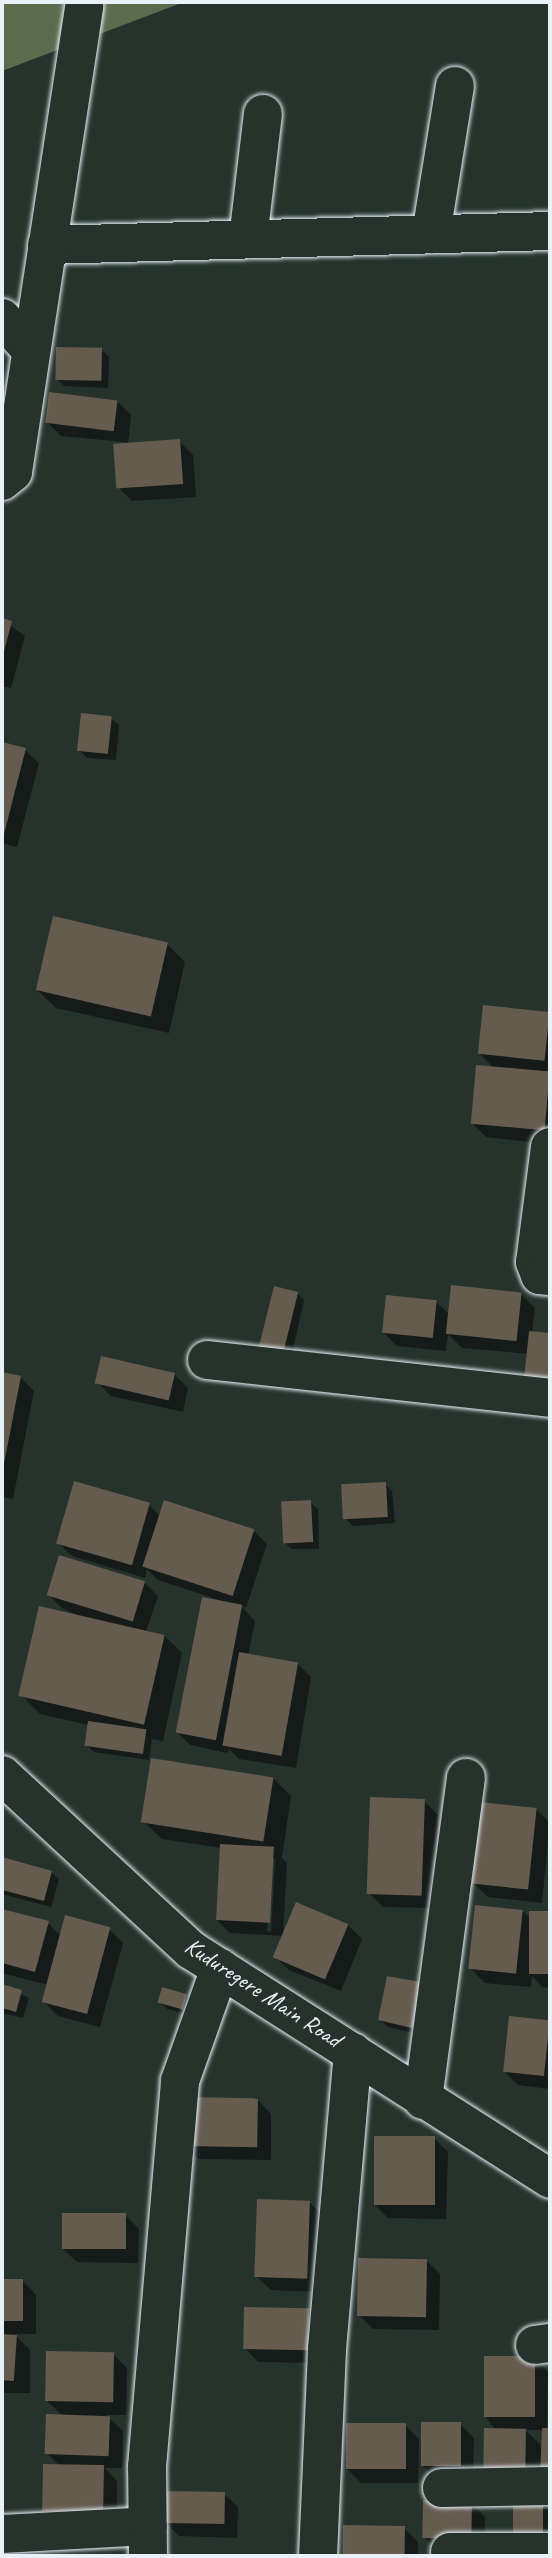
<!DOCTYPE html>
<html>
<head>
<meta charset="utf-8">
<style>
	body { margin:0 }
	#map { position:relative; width:552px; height:2558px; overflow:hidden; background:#26332d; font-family:Caveat,sans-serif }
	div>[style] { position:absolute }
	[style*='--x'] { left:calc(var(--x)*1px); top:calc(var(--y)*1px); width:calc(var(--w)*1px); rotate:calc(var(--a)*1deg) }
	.green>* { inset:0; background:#5b6c4e }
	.shadow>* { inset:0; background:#0007 }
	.building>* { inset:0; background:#655b4f; transform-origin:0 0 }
	.roads { filter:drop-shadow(0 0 2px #e8f1f8) drop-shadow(0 0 2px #e8f1f8) }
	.street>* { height:38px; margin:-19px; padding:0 19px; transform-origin:19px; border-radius:19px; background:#26332d }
	.secondary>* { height:38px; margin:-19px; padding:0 19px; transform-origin:19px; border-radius:19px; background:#26332d }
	span { translate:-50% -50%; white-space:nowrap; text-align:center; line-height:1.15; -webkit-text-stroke:7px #26332d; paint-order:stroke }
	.street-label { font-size:24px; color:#e8f1f8 }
	.frame { position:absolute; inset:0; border:4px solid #e8f1f8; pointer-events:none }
</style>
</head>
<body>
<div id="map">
	<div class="green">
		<div style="clip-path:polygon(2px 2px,184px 2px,2px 71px)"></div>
	</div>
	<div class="shadow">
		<div style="clip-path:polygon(102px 350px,109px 357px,108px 388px,64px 386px,57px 379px)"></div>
		<div style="clip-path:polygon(117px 401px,131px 415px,128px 444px,179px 441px,193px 455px,196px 497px,132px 501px,118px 487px,125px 442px,61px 436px,47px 422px)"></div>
		<div style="clip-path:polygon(2px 620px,25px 636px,11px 688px,2px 686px)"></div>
		<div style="clip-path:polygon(111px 718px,119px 725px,116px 760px,87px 758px,80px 751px)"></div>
		<div style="clip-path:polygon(2px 744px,25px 750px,39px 763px,17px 847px,2px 843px)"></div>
		<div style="clip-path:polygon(167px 944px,185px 962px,169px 1033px,56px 1008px,37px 990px)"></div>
		<div style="clip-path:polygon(485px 1007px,550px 1014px,550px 1144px,486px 1137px,472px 1123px,495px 1069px,480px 1054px)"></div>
		<div style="clip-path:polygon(297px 1293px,304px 1300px,291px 1358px,269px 1353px,262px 1346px)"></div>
		<div style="clip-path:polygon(521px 1294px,535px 1308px,532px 1333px,550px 1335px,550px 1393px,529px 1354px,462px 1348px,448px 1334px,446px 1351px,397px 1346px,383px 1332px,436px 1302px,450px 1315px)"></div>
		<div style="clip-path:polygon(2px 1374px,20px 1377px,34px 1391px,13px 1499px,2px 1497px)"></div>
		<div style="clip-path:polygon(174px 1374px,188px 1388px,183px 1412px,111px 1396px,97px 1382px)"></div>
		<div style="clip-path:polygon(385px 1484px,392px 1491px,395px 1523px,353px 1526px,346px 1519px)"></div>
		<div style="clip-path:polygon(310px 1502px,318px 1509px,319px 1549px,292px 1549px,284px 1542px)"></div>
		<div style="clip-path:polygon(149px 1505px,161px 1517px,253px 1530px,267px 1544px,246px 1608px,241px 1606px,255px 1621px,248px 1656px,297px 1663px,311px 1677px,296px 1768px,239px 1759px,229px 1749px,228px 1753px,190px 1745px,176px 1731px,222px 1601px,158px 1580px,147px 1569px,145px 1578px,72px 1556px,58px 1543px)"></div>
		<div style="clip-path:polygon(144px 1582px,158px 1596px,146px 1631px,164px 1635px,182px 1653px,163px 1741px,152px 1739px,149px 1760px,94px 1752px,86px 1745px,89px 1725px,40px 1714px,22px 1696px,83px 1618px,62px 1608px,48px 1594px)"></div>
		<div style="clip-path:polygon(evenodd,273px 1778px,291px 1796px,282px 1858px,287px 1863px,283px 1936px,230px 1933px,216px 1919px,221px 1848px,162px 1839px,143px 1821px,273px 1778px,271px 1859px,275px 1859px,271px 1932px,267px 1931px,271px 1859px)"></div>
		<div style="clip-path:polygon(424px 1801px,438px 1815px,435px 1908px,383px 1907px,369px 1893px)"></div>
		<div style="clip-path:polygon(536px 1809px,550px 1823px,542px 1903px,488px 1897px,474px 1884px)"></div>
		<div style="clip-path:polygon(2px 1859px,51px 1872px,59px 1879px,51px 1907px,2px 1894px)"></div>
		<div style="clip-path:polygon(2px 1911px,48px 1923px,61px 1936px,109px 1929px,123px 1943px,100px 2027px,58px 2016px,44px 2002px,48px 1985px,2px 1973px)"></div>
		<div style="clip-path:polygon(523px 1911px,531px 1919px,531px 1912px,550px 1913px,550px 1988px,542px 1987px,532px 1976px,531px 1987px,485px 1983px,471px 1969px)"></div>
		<div style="clip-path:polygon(348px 1925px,362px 1939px,341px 1991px,289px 1970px,275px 1957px)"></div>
		<div style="clip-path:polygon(388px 1978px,423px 2035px,388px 2027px,380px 2020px)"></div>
		<div style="clip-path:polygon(2px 1986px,29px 1998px,23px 2018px,2px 2013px)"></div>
		<div style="clip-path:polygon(186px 1996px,194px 2003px,190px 2015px,167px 2009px,160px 2002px)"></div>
		<div style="clip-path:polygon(510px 2018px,550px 2022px,550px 2089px,518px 2085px,505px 2072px)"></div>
		<div style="clip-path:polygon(258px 2100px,271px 2114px,271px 2160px,198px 2159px,184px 2145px)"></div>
		<div style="clip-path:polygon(434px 2138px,448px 2152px,446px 2219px,388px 2218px,374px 2204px)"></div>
		<div style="clip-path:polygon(309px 2202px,323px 2216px,322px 2292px,271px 2290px,257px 2277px)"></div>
		<div style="clip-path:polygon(125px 2215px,139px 2229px,138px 2263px,77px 2262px,63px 2249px)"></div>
		<div style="clip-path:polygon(426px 2260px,440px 2274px,439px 2330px,373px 2329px,359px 2315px)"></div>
		<div style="clip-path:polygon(2px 2280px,23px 2281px,36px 2295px,36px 2334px,14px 2334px,30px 2350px,30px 2393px,2px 2393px)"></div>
		<div style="clip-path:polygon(308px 2309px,322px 2323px,321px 2363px,258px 2362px,245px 2348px)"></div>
		<div style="clip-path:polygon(113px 2354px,127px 2368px,126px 2415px,106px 2415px,123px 2431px,122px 2468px,105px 2468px,117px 2481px,117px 2525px,58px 2524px,44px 2511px,60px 2466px,47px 2453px,63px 2416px,46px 2400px)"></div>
		<div style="clip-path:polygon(evenodd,534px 2358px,548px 2372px,547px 2430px,550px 2430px,550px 2484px,539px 2489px,485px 2416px,534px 2358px,525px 2430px,543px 2430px,543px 2457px,540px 2444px,525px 2430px)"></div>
		<div style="clip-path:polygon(460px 2424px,474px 2438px,473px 2480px,436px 2479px,422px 2465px)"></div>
		<div style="clip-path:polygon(405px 2425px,419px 2439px,418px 2483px,361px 2483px,347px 2469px)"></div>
		<div style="clip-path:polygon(224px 2494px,238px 2507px,237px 2538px,179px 2536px,165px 2522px)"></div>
		<div style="clip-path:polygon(543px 2500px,550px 2507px,549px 2544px,521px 2544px)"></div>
		<div style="clip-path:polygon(472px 2503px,485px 2517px,485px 2552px,438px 2551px,424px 2537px)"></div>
		<div style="clip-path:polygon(345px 2527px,404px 2528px,418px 2542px,418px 2556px,344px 2556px)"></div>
	</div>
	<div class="building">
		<div style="left:56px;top:347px;width:46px;height:33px;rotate:1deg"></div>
		<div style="left:49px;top:392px;width:69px;height:31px;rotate:7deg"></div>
		<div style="left:180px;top:439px;width:45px;height:67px;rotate:86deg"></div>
		<div style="clip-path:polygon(2px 618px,12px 621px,3px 655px,2px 655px)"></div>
		<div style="left:81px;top:713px;width:31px;height:38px;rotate:6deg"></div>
		<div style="clip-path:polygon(2px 742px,26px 748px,3px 838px,2px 838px)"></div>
		<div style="left:53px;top:916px;width:118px;height:76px;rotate:13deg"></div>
		<div style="left:483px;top:1005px;width:67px;height:49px;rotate:6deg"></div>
		<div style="left:476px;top:1065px;width:74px;height:59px;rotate:5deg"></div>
		<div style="left:451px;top:1285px;width:71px;height:49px;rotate:6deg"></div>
		<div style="left:274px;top:1286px;width:25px;height:62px;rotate:14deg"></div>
		<div style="left:386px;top:1295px;width:51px;height:38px;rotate:6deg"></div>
		<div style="clip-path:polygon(529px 1331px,550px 1333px,550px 1382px,524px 1379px)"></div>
		<div style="left:101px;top:1356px;width:76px;height:28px;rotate:13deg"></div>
		<div style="clip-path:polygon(2px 1372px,21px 1376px,3px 1469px,2px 1469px)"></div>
		<div style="left:74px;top:1481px;width:79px;height:65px;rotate:16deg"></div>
		<div style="left:386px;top:1482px;width:35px;height:45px;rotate:87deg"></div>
		<div style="left:164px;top:1500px;width:95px;height:70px;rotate:18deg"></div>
		<div style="left:311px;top:1500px;width:42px;height:30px;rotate:87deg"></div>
		<div style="left:59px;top:1555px;width:90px;height:42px;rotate:17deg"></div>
		<div style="left:202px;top:1597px;width:41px;height:138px;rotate:11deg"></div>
		<div style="left:39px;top:1606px;width:129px;height:92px;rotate:13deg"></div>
		<div style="left:239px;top:1652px;width:60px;height:95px;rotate:10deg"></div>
		<div style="left:88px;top:1721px;width:59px;height:25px;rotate:8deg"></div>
		<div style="left:151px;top:1758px;width:124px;height:65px;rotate:9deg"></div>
		<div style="left:370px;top:1797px;width:55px;height:97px;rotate:2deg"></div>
		<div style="left:480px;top:1802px;width:57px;height:82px;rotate:6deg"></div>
		<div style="left:220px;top:1844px;width:54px;height:76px;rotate:3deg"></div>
		<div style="clip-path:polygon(2px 1857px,52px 1871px,44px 1901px,2px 1890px)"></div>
		<div style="left:296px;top:1902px;width:57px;height:60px;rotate:23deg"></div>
		<div style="left:475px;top:1905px;width:48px;height:64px;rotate:6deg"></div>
		<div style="clip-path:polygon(2px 1909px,49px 1921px,35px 1972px,2px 1963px)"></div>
		<div style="left:529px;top:1911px;width:21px;height:63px"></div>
		<div style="left:65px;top:1915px;width:47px;height:90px;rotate:15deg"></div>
		<div style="clip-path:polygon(387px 1976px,421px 1982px,416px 2029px,378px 2020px)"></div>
		<div style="clip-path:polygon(2px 1984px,22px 1990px,16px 2012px,2px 2008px)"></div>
		<div style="left:162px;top:1987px;width:26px;height:16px;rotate:16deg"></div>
		<div style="left:509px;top:2016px;width:41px;height:56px;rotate:6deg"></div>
		<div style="left:183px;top:2097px;width:75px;height:49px;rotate:1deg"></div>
		<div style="left:374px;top:2136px;width:61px;height:69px"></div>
		<div style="left:257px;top:2199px;width:53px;height:78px;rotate:2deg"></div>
		<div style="left:62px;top:2213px;width:64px;height:36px"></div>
		<div style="left:358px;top:2258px;width:69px;height:58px;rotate:1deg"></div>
		<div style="left:2px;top:2279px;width:21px;height:42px"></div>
		<div style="left:244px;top:2307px;width:65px;height:42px;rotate:1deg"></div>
		<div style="left:2px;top:2334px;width:15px;height:46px;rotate:4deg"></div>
		<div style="left:46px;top:2351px;width:68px;height:50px;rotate:1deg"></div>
		<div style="left:484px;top:2356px;width:51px;height:61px"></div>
		<div style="left:46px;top:2414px;width:64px;height:40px;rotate:2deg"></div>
		<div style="left:421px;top:2422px;width:40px;height:44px"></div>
		<div style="left:346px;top:2423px;width:60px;height:46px"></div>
		<div style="left:484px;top:2428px;width:42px;height:48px;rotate:1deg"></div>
		<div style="clip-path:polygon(542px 2428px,550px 2428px,550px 2478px,540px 2477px)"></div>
		<div style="left:43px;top:2464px;width:61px;height:47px;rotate:1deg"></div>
		<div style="left:164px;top:2491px;width:61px;height:32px;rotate:1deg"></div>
		<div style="left:513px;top:2498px;width:30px;height:39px"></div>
		<div style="left:423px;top:2500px;width:49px;height:38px;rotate:1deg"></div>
		<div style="left:343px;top:2525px;width:62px;height:31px;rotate:1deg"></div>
	</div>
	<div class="roads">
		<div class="street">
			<div style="--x:431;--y:234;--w:150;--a:-80.8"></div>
			<div style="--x:248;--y:239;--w:126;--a:-83.2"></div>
			<div style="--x:47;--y:245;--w:503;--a:-1.59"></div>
			<div style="--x:2;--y:318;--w:43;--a:47.8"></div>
			<div style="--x:2;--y:481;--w:14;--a:-39"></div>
			<div style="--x:13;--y:472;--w:471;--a:-81.3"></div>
			<div style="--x:550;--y:1147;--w:116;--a:97.4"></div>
			<div style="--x:535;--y:1262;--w:14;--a:69"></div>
			<div style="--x:540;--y:1275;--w:10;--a:6"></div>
			<div style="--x:207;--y:1360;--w:345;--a:6.3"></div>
			<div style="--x:423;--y:2100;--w:325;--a:-82.4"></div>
			<div style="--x:535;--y:2345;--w:15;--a:-8"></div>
			<div style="--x:442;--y:2488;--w:108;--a:-1.1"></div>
			<div style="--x:2;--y:2534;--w:146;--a:-3.1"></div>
			<div style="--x:450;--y:2552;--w:100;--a:0"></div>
			<div style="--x:148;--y:2556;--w:89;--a:-90.6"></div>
			<div style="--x:147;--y:2467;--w:387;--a:-85.1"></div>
			<div style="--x:180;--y:2081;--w:120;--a:-70.5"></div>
			<div style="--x:318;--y:2556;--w:207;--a:-87.5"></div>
			<div style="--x:327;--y:2349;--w:298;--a:-85"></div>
		</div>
		<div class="secondary">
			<div style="--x:2;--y:1775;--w:258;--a:42.8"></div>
			<div style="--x:191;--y:1950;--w:426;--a:32.5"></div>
		</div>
	</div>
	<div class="street-label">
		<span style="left:263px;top:1993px;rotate:33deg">Kuduregere Main Road</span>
	</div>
	<div class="frame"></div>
</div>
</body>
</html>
